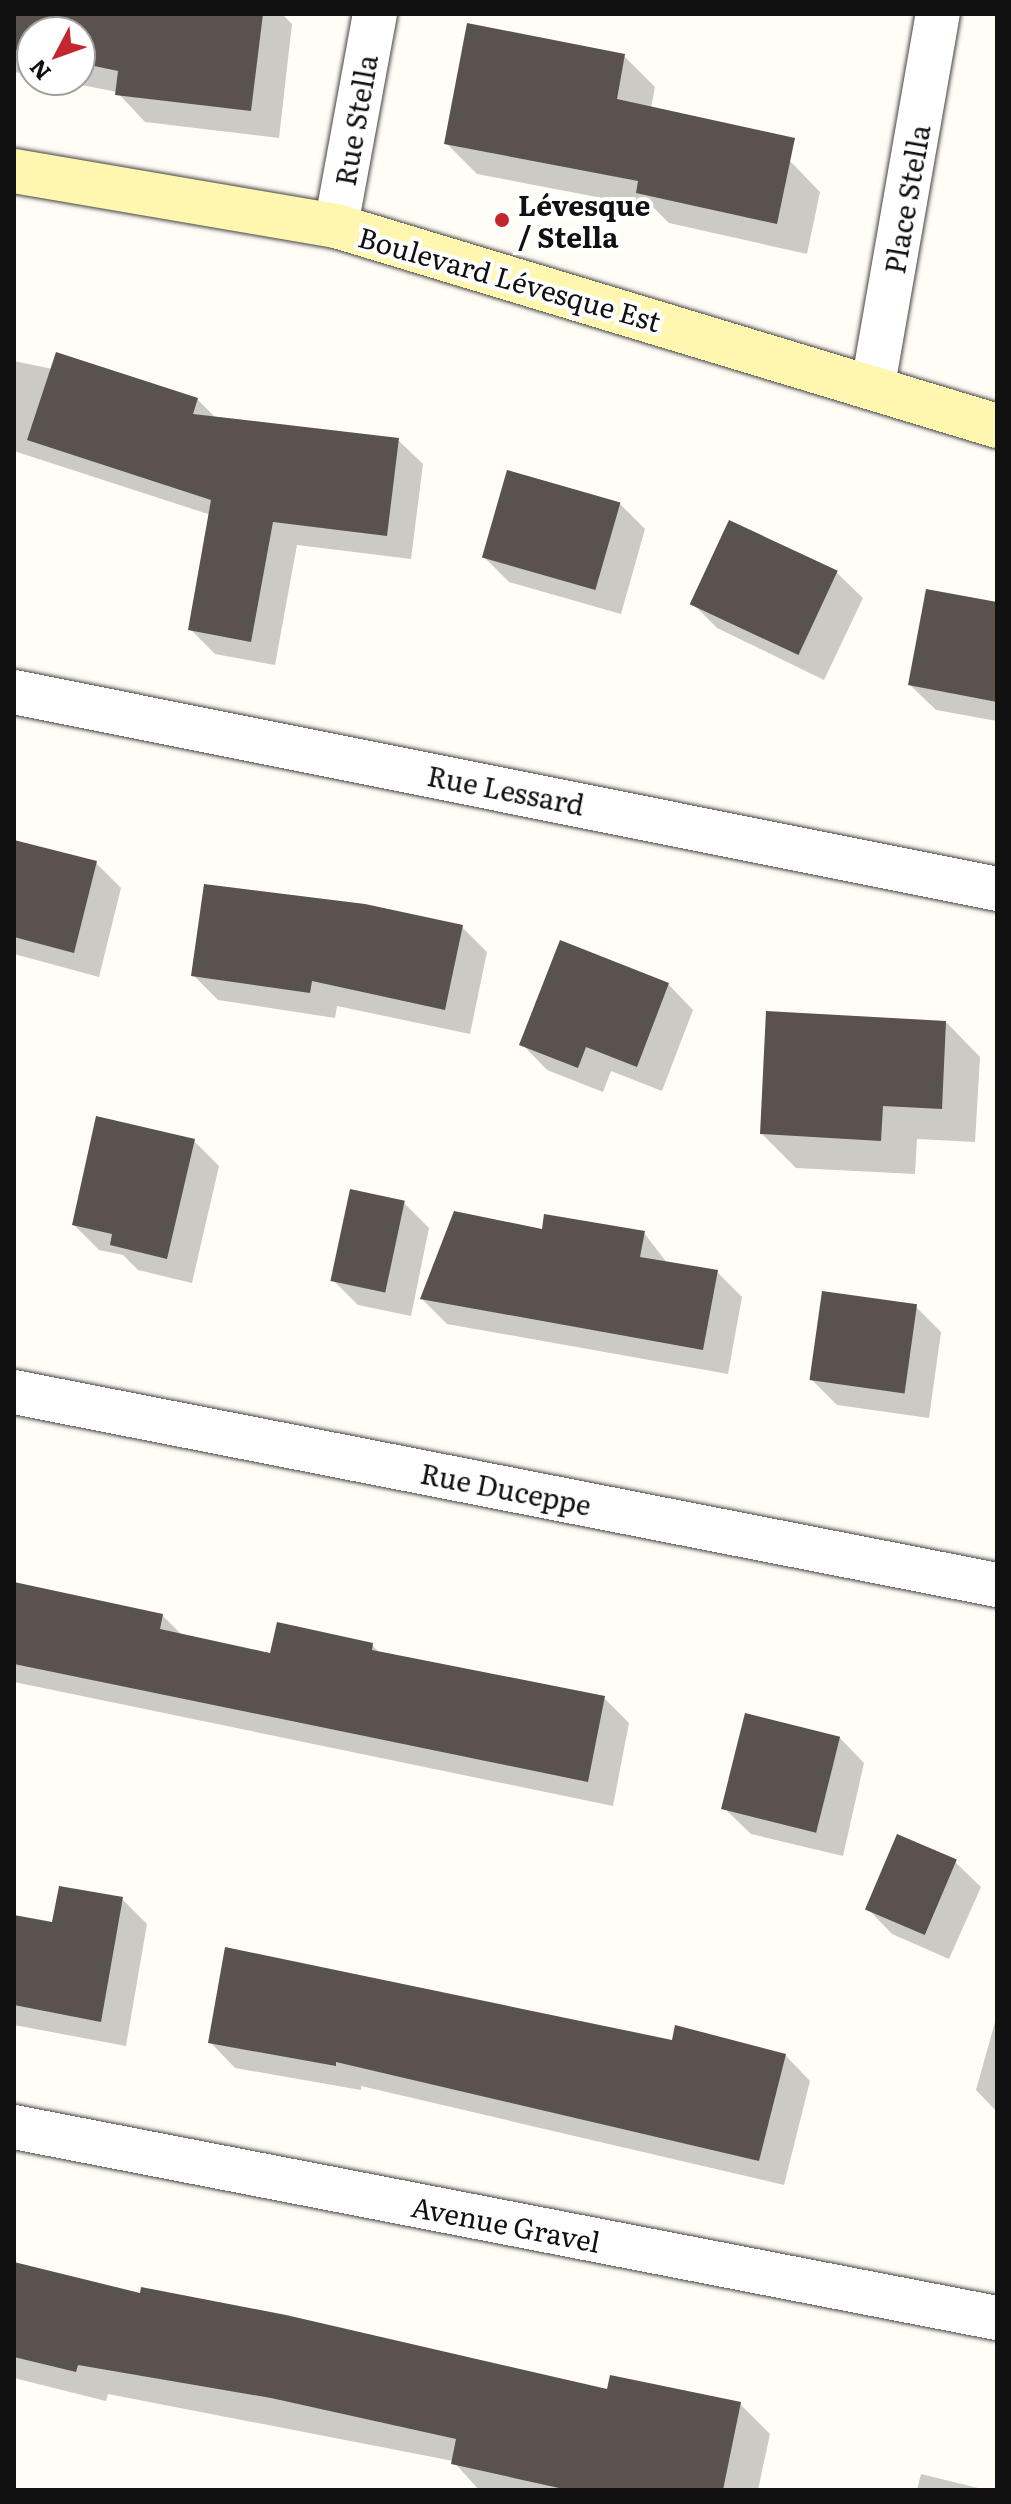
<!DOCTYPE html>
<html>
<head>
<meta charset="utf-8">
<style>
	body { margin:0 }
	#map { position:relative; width:1011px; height:2504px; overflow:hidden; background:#fffdf5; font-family:Literata,serif }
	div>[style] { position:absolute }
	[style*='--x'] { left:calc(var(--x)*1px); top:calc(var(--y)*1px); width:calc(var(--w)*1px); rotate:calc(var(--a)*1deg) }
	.shadow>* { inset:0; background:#0003 }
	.building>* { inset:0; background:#5a524d; transform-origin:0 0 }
	.roads { filter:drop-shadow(0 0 2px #444) drop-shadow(0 0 2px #444) }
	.street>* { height:44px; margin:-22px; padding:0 22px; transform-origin:22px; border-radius:22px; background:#fff }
	.secondary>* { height:44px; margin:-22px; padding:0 22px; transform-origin:22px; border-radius:22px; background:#fff6b0 }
	.dots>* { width:22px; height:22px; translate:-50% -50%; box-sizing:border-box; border:4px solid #fff; border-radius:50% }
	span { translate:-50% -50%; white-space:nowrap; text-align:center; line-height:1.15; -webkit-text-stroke:8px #fff; paint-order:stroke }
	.street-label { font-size:28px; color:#111 }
	.poi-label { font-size:28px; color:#111; font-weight:700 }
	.left { translate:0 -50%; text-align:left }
	.frame { position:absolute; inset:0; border:16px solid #111; pointer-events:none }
	.north { position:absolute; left:16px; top:16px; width:80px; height:80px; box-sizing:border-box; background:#fff; border:2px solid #a0a0a0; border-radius:50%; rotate:229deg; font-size:22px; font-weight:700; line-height:32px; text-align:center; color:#111 }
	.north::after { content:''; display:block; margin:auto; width:28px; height:36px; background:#c4262e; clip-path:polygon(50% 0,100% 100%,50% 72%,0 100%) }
</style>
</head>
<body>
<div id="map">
	<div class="shadow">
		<div style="clip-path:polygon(14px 14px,282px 14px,292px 24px,279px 138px,145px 122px,117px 92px,56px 80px,80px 80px,80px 32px,32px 32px,32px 75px,14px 72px)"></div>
		<div style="clip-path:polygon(624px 56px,655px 87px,651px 108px,790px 161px,820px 192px,807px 254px,669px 223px,654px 208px,477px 174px,446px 143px)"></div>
		<div style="clip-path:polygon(14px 361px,197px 399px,217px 419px,398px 440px,423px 464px,411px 559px,297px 545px,275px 665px,215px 654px,190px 629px,211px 515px,14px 451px)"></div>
		<div style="clip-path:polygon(620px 504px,645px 529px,621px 614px,509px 582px,484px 557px)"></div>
		<div style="clip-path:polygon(730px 522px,837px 573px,863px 598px,824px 680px,717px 628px,692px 603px)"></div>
		<div style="clip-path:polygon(997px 604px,997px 721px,936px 710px,910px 685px)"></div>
		<div style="clip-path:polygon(14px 842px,96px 863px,121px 888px,99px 977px,14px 954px)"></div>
		<div style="clip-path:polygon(462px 927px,487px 952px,470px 1034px,337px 1006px,335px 1018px,218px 1000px,193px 975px)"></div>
		<div style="clip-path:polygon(668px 984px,693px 1010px,662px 1091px,611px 1071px,603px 1092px,547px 1070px,522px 1044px)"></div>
		<div style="clip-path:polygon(946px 1022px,980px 1057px,975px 1142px,917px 1139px,915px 1174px,796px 1168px,762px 1134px)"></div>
		<div style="clip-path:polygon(194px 1141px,219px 1166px,192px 1283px,138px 1270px,123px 1255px,99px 1250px,74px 1225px)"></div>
		<div style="clip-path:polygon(404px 1203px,429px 1228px,411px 1316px,358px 1305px,333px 1280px)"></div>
		<div style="clip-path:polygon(543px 1231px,644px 1233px,668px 1264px,717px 1272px,742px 1297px,728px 1374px,447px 1324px,422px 1299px)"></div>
		<div style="clip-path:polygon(916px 1307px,941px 1332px,929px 1418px,837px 1405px,811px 1379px)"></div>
		<div style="clip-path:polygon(14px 1585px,162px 1615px,183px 1636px,272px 1655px,372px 1645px,381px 1654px,604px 1698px,629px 1723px,613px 1806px,14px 1682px)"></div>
		<div style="clip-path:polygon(839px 1737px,864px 1763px,843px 1856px,751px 1834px,725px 1809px)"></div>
		<div style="clip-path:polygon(955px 1862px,981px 1887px,949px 1959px,892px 1934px,867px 1908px)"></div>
		<div style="clip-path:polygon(122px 1899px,147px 1924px,126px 2046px,14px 2025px,14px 1917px,54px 1924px)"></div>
		<div style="clip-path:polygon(997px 2015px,997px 2112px,976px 2090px)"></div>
		<div style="clip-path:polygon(210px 2042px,673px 2042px,785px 2055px,810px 2081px,784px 2185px,361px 2086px,361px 2090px,235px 2068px)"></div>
		<div style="clip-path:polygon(14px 2264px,141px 2296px,609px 2391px,740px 2404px,770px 2434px,758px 2490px,479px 2490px,453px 2461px,108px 2394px,106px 2401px,14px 2378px)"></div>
		<div style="clip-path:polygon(921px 2474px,986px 2490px,917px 2490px)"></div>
	</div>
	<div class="building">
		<div style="clip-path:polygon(14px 14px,263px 14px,251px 111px,115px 95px,118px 71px,80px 63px,80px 32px,32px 32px,32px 54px,14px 50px)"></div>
		<div style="clip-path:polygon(467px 23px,625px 54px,617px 99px,795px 138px,777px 224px,636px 193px,638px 181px,444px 144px)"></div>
		<div style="clip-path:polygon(56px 352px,198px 398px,193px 414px,399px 438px,387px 536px,273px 522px,251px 642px,188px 630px,211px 500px,27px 440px)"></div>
		<div style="left:507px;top:470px;width:118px;height:91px;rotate:16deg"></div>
		<div style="left:729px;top:520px;width:120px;height:93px;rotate:25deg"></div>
		<div style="clip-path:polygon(926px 589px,997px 602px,997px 702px,908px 685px)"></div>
		<div style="clip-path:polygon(14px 840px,97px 861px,74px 953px,14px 937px)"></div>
		<div style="clip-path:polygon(204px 884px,365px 904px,463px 925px,445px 1010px,312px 981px,310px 993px,191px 976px)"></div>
		<div style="clip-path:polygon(560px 940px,669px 983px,637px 1067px,586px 1047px,578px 1068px,519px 1045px)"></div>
		<div style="clip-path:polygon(766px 1011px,946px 1021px,942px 1109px,883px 1106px,881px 1141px,760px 1134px)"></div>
		<div style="clip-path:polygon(96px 1116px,195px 1139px,167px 1259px,110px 1245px,112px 1234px,72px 1225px)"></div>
		<div style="left:350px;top:1189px;width:56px;height:94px;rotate:12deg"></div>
		<div style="clip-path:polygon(454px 1211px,542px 1229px,544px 1214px,645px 1231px,640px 1257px,718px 1270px,703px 1350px,420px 1299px)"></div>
		<div style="left:822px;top:1291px;width:96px;height:90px;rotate:8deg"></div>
		<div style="clip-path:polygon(14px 1582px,163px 1614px,160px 1629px,270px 1653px,277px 1622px,373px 1643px,372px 1650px,605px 1696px,588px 1782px,14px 1664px)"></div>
		<div style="left:745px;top:1713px;width:98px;height:99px;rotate:14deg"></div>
		<div style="left:897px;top:1834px;width:65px;height:82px;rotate:23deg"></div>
		<div style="clip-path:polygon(59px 1886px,123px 1897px,101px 2022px,14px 2005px,14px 1915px,52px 1922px)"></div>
		<div style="clip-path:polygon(225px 1947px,672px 2040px,675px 2025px,786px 2054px,759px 2161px,336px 2062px,336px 2066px,208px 2043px)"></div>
		<div style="clip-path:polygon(14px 2262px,140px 2293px,141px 2287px,286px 2315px,607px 2389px,610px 2375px,741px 2402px,723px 2490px,568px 2490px,451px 2464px,456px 2439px,271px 2398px,78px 2365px,76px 2372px,14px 2357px)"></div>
	</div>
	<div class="roads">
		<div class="street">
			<div style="--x:336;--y:226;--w:216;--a:-79.6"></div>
			<div style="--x:873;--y:385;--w:377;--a:-80.1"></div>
			<div style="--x:14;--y:692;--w:1003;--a:11.33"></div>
			<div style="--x:14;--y:1392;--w:1002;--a:11.11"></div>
			<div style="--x:14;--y:2127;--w:1001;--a:11"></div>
		</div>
		<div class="secondary">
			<div style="--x:14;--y:171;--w:327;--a:9.7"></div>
			<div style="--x:336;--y:226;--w:691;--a:16.83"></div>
		</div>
	</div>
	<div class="dots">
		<div style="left:502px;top:220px;background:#c4262e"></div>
	</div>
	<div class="street-label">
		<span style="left:355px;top:120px;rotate:-80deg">Rue Stella</span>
		<span style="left:906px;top:199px;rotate:-80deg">Place Stella</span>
		<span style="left:510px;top:278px;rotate:16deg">Boulevard Lévesque Est</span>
		<span style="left:506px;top:789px;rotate:11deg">Rue Lessard</span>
		<span style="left:506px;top:1488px;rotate:11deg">Rue Duceppe</span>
		<span style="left:506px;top:2223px;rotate:11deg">Avenue Gravel</span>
	</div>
	<div class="poi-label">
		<span class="left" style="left:518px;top:220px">Lévesque<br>/ Stella</span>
	</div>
	<div class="frame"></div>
	<div class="north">N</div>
</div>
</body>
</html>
